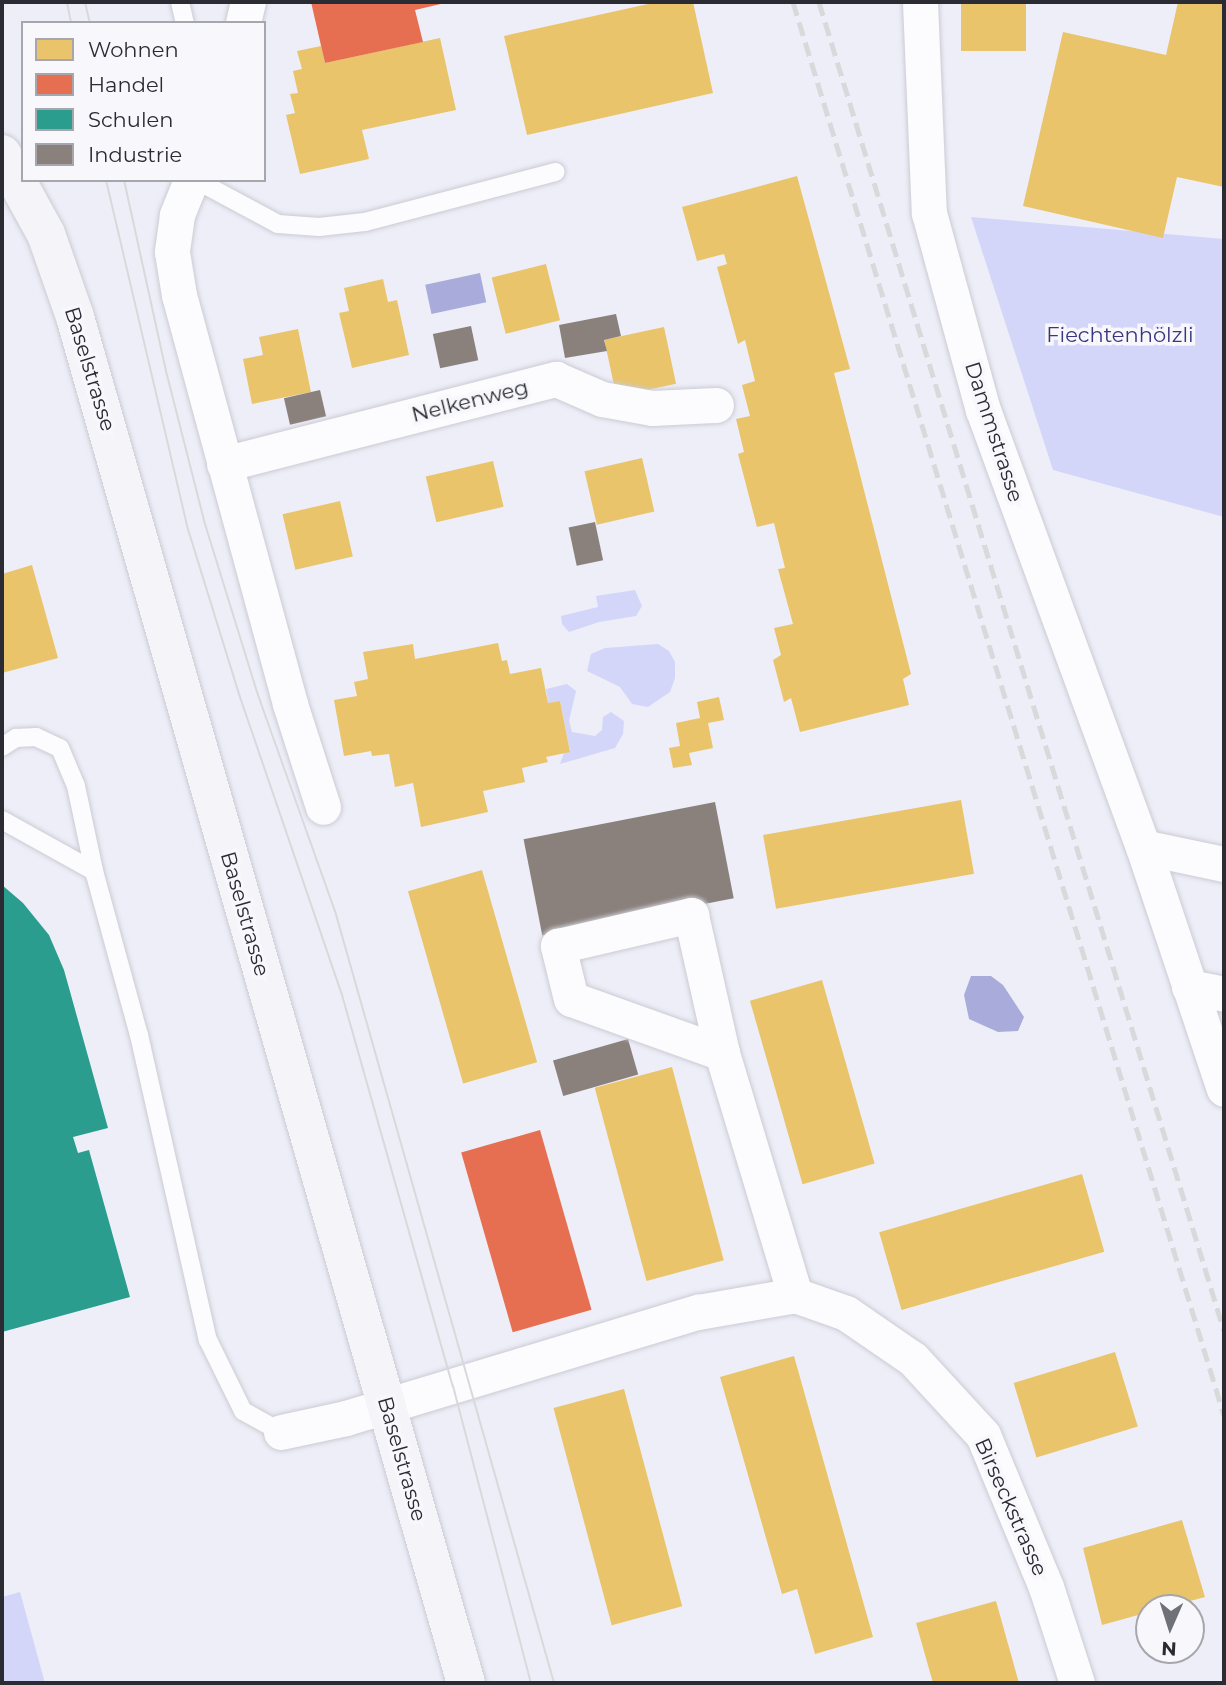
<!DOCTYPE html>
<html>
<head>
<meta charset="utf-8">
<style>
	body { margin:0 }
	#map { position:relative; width:1226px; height:1685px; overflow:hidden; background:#edeef8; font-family:Montserrat,sans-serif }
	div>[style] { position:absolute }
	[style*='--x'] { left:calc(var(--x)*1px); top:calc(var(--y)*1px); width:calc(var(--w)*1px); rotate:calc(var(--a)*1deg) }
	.green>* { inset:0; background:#d4d6f9 }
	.water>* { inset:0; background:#a9acdb; transform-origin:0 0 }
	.homes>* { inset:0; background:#e9c46a; transform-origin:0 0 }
	.shops>* { inset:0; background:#e76f51; transform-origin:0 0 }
	.schools>* { inset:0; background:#2a9d8f }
	.industry>* { inset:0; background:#8a817c; transform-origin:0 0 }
	.roads { filter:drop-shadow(0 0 2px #cbcbd3) drop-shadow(0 0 2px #cbcbd3) }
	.service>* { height:18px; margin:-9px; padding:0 9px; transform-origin:9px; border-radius:9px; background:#fcfcfe }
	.minor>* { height:35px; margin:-17.5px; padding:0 17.5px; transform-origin:17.5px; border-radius:17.5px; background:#fcfcfe }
	.secondary>* { height:38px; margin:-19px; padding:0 19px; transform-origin:19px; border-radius:19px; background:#f5f5f9 }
	.tram>* { height:2px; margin:-1px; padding:0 1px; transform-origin:1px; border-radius:1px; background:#d9d9dc }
	.rail>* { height:5px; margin-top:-2.5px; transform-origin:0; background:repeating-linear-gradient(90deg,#d9d9dc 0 14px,transparent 0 21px) }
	span { translate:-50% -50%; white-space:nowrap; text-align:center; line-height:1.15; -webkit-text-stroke:7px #f8f8fc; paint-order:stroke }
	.park-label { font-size:21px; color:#3a3580 }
	.street-label { font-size:21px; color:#2b2c33 }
	.frame { position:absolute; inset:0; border:4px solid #2b2c33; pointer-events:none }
	.legend { position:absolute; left:21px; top:21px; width:245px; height:161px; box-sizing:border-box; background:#f8f8fc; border:2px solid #a6a6ac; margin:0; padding:9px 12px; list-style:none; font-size:21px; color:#2b2c33 }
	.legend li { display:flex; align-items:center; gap:14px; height:35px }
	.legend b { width:35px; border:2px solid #a6a6ac }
	.north { position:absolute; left:1135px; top:1594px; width:70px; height:70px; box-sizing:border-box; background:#f8f8fc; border:2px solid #a6a6ac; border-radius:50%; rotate:183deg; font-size:19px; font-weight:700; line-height:28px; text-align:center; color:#2b2c33 }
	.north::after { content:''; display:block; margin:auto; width:24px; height:32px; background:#6f7078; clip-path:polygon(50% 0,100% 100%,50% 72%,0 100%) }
</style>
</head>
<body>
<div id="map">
	<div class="green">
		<div style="clip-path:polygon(971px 217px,1224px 239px,1224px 517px,1053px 470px)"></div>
		<div style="clip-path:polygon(635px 590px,642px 606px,636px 616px,599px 622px,569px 632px,562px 624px,561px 616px,598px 607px,596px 596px)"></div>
		<div style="clip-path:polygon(658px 644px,669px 651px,675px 662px,675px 678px,670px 692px,648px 707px,632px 704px,620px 687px,587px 671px,591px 654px,605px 648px)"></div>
		<div style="clip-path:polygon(567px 684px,576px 691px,569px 721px,572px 732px,595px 736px,602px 730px,603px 717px,611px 712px,624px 721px,623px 734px,615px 748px,560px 764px,564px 753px,570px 751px,560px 701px,548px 703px,546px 689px)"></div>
		<div style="clip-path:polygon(20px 1592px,45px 1683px,2px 1683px,2px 1597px)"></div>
	</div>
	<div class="water">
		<div style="left:480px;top:273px;width:30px;height:56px;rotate:78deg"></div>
		<div style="clip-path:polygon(971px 976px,991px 976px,1003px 985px,1024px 1017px,1018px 1031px,998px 1032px,969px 1019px,964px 995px)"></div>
	</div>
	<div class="homes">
		<div style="clip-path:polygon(657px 2px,693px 2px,713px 93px,527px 135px,504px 36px)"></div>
		<div style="left:961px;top:2px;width:65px;height:49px"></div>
		<div style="clip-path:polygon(1178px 2px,1224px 3px,1224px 187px,1177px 177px,1163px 238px,1023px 206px,1063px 32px,1166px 55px)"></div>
		<div style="clip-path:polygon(440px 38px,456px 110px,362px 130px,369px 159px,300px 174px,286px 115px,295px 113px,290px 94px,298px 93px,293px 71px,302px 69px,297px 51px,321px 46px,325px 63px)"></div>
		<div style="clip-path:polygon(797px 176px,850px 369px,834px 373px,911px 674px,903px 679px,909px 705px,800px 732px,791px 698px,784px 702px,773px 660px,781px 655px,774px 628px,793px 624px,778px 569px,785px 568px,774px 523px,757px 527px,738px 454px,744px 452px,736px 419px,750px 416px,742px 385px,755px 381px,745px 340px,738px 344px,717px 267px,727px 264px,724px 254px,697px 261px,682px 207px)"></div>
		<div style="left:546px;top:264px;width:58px;height:56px;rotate:76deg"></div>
		<div style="clip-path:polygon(383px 279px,388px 302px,397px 300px,409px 355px,352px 368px,339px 313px,349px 311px,344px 288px)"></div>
		<div style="left:664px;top:327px;width:58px;height:61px;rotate:78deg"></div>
		<div style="clip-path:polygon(298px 329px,311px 392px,252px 404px,243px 359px,263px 355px,259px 337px)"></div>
		<div style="left:642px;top:458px;width:55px;height:59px;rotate:77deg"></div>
		<div style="left:493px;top:461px;width:47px;height:69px;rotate:77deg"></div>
		<div style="left:340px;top:501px;width:57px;height:59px;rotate:77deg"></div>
		<div style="clip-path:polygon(32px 565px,58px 658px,2px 673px,2px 574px)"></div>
		<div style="clip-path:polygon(498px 643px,502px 661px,507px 660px,510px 674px,541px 668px,548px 703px,560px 701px,570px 752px,546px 757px,548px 762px,522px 768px,525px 782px,483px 791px,488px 812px,421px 827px,413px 783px,395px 787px,389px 754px,372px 756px,371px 751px,344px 756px,334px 700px,357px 696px,354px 682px,368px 679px,363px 652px,413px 644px,415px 659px)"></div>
		<div style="clip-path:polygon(719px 697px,724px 720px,708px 723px,713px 748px,689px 753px,692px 765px,673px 768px,669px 748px,680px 746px,676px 723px,700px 718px,697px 702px)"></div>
		<div style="left:961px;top:800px;width:75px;height:201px;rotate:80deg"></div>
		<div style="left:482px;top:870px;width:200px;height:77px;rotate:74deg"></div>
		<div style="left:822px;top:980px;width:191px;height:75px;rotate:74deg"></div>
		<div style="left:672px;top:1067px;width:200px;height:80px;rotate:75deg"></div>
		<div style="left:1082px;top:1174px;width:81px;height:211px;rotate:74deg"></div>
		<div style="left:1115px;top:1352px;width:78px;height:106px;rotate:73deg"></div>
		<div style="clip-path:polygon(794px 1356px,873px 1637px,815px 1654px,797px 1589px,782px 1594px,720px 1377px)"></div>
		<div style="left:624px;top:1389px;width:225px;height:73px;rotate:75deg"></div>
		<div style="clip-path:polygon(1182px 1520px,1205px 1597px,1164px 1608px,1149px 1608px,1149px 1612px,1102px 1625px,1083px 1548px)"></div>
		<div style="clip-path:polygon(996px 1601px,1019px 1683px,933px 1683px,916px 1623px)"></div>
	</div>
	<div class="shops">
		<div style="clip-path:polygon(311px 2px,445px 2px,445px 3px,415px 10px,423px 42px,325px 63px)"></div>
		<div style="left:540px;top:1130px;width:187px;height:82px;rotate:74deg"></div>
	</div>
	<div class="schools">
		<div style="clip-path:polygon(2px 885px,23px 903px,49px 935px,64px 970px,108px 1128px,73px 1137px,78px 1153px,89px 1150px,130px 1297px,2px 1332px)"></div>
	</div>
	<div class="industry">
		<div style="clip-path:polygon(616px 314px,621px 336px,604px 340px,607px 351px,565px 358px,559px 325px)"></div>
		<div style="left:471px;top:326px;width:35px;height:39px;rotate:78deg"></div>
		<div style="left:320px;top:390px;width:27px;height:37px;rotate:77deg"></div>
		<div style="left:595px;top:522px;width:39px;height:27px;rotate:78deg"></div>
		<div style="left:715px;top:802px;width:98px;height:195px;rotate:79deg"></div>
		<div style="left:628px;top:1039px;width:37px;height:78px;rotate:74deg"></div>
	</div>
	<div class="roads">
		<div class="service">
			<div style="--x:180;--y:2;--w:22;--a:77"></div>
			<div style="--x:196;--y:180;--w:93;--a:28.2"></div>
			<div style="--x:278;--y:224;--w:41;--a:4.2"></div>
			<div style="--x:319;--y:227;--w:46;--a:-6.2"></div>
			<div style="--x:365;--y:222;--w:197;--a:-14.7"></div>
			<div style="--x:2;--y:747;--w:17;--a:-33"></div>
			<div style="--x:16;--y:738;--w:20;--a:-3"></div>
			<div style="--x:36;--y:737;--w:26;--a:25"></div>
			<div style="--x:60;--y:748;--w:41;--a:67.2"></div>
			<div style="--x:76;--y:786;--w:87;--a:78"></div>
			<div style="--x:94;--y:871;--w:170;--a:74.7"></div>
			<div style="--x:139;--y:1035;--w:313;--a:77.3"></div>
			<div style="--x:208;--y:1340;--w:79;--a:63.8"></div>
			<div style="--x:243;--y:1411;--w:43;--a:28.9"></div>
			<div style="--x:2;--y:820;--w:105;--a:29"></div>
		</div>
		<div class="minor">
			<div style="--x:920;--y:2;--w:211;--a:87.6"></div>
			<div style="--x:929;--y:213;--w:204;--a:74.7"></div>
			<div style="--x:983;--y:410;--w:465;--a:69.9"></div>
			<div style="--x:1143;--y:847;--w:255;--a:71.5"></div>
			<div style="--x:243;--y:23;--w:22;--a:-77"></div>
			<div style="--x:191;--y:180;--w:38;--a:112"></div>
			<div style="--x:177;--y:215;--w:37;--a:98"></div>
			<div style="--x:172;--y:252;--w:44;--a:80.8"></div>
			<div style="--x:179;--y:295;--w:424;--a:74.8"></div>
			<div style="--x:290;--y:704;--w:108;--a:72.2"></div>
			<div style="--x:224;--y:464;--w:343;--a:-14.4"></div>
			<div style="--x:556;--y:379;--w:50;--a:23.5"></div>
			<div style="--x:602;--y:399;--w:51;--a:10.2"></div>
			<div style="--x:652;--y:408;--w:64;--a:-2.7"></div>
			<div style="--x:1143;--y:847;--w:83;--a:11.9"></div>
			<div style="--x:1189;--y:987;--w:36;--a:11"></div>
			<div style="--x:722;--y:1053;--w:160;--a:-160.3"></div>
			<div style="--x:571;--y:999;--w:55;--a:-103.8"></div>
			<div style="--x:558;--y:946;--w:137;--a:-13.1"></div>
			<div style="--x:691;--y:915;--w:141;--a:77.3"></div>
			<div style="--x:722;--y:1053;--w:253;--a:73.2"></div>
			<div style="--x:281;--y:1432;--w:66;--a:-12.2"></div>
			<div style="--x:346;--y:1418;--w:368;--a:-16.8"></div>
			<div style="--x:698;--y:1312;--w:98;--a:-9.9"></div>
			<div style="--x:795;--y:1295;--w:54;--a:19.4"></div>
			<div style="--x:846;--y:1313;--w:81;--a:34.5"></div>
			<div style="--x:913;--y:1359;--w:103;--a:47.4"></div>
			<div style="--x:983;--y:1435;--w:165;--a:67.5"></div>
			<div style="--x:1046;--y:1587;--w:101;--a:72.1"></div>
		</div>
		<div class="secondary">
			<div style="--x:2;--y:154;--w:91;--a:61.2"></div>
			<div style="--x:46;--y:234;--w:88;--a:70.7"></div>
			<div style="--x:75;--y:317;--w:1421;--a:74.03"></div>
		</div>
	</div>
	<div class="tram">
		<div style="--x:67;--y:2;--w:21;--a:79"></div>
		<div style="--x:85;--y:2;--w:22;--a:77"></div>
		<div style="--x:106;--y:180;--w:355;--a:76.8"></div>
		<div style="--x:187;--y:526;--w:182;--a:72.8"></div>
		<div style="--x:241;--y:700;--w:312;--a:71.1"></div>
		<div style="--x:342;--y:995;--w:406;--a:74.2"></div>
		<div style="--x:453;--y:1386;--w:307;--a:75.3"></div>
		<div style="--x:124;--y:180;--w:200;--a:77.6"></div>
		<div style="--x:167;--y:375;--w:154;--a:75.7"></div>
		<div style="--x:205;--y:524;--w:179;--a:72.8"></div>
		<div style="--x:258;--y:695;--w:229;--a:70.4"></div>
		<div style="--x:335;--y:911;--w:802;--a:74.16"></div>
	</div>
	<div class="rail">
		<div style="--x:793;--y:2;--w:1477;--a:73.04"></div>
		<div style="--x:819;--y:2;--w:1389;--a:73.05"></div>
	</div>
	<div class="park-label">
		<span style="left:1120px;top:335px">Fiechtenhölzli</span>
	</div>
	<div class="street-label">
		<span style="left:90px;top:369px;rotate:73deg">Baselstrasse</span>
		<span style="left:470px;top:401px;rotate:-14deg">Nelkenweg</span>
		<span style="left:994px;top:432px;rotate:72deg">Dammstrasse</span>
		<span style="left:245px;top:914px;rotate:74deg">Baselstrasse</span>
		<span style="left:402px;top:1459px;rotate:74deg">Baselstrasse</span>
		<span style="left:1011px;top:1507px;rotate:66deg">Birseckstrasse</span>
	</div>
	<div class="frame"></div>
	<ul class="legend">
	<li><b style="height:19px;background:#e9c46a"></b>Wohnen</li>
	<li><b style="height:19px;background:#e76f51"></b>Handel</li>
	<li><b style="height:19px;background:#2a9d8f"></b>Schulen</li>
	<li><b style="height:19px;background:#8a817c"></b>Industrie</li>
	</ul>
	<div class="north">N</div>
</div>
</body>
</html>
